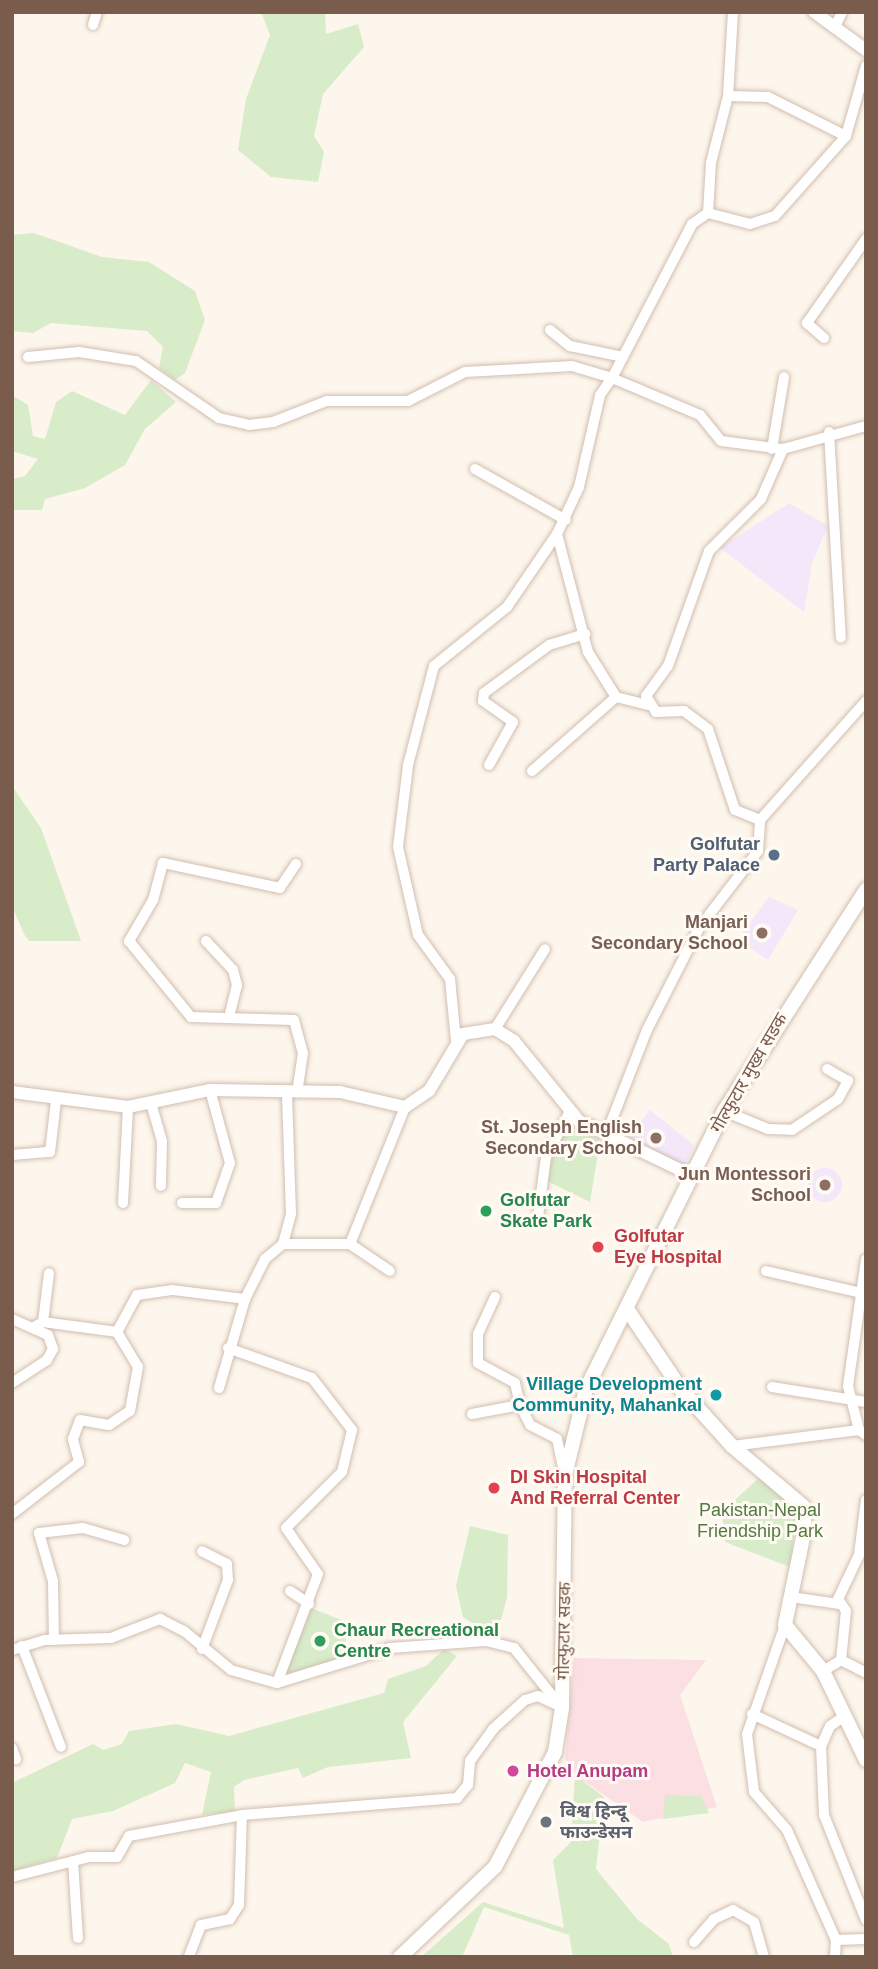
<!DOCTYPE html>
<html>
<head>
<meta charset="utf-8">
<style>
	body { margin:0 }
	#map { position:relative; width:878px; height:1969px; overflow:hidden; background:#fdf6ec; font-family:Helvetica,"Noto Sans Devanagari",sans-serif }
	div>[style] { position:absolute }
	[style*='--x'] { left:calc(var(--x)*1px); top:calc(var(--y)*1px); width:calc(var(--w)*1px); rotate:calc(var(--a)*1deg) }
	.education>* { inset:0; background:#f3e8fa }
	.round { border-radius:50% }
	.medical>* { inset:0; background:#fbdfe3 }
	.green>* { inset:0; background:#d8ecc9 }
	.roads { filter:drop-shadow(0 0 2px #d1beb0) drop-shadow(0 0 2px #d1beb0) }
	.minor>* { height:10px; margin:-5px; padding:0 5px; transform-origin:5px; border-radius:5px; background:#fff }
	.tertiary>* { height:12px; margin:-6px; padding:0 6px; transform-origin:6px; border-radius:6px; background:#fff }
	.secondary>* { height:14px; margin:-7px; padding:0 7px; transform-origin:7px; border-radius:7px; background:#fff }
	.dots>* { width:19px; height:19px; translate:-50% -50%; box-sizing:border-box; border:4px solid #fffaf3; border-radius:50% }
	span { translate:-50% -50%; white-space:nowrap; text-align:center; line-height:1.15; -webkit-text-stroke:6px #fffaf3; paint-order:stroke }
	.service-label { font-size:18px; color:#4e5e75; font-weight:700 }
	.right { translate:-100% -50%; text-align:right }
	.education-label { font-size:18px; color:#785e54; font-weight:700 }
	.street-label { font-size:18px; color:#7a5c4d }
	.leisure-label { font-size:18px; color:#27864d; font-weight:700 }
	.left { translate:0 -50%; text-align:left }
	.health-label { font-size:18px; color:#be3a42; font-weight:700 }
	.culture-label { font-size:18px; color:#0d838f; font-weight:700 }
	.park-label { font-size:18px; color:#537a41 }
	.hotel-label { font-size:18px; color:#b23c85; font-weight:700 }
	.worship-label { font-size:18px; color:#5b616d; font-weight:700 }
	.frame { position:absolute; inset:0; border:14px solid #7a5c4d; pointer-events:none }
</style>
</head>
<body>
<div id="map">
	<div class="education">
		<div style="clip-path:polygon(789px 503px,828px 526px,812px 563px,804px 612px,720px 548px)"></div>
		<div style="clip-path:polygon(769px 897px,798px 910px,768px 960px,737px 940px)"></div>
		<div style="clip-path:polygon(650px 1110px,694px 1145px,685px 1167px,629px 1137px)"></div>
		<div class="round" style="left:808px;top:1168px;width:34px;height:34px"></div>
	</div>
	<div class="medical">
		<div style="clip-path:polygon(574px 1658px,706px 1660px,680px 1695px,717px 1807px,643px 1822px,575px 1775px,565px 1760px)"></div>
	</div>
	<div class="green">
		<div style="clip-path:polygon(261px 12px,325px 12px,326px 34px,358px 24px,364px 47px,323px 94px,314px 136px,324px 152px,318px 182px,271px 177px,238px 150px,246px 99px,270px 35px)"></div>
		<div style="clip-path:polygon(34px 233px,102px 257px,149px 262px,195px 291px,205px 320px,185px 373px,175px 380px,159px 368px,163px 347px,147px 331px,51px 323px,33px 333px,12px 331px,12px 235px)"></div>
		<div style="clip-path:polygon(151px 380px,176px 402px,145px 429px,125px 465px,85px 488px,45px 499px,42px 510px,12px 510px,12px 479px,25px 476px,38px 459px,12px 451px,12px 395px,28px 405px,33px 436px,45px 439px,56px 402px,72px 391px,125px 415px)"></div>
		<div style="clip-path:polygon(12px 786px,41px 828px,81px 941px,29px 941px,24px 934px,12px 906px)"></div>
		<div style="clip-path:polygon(567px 1121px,600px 1141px,590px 1202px,543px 1179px)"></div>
		<div style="clip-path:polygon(762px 1475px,796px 1515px,790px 1567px,725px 1542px,722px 1512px)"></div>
		<div style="clip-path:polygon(470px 1526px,508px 1535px,507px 1597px,499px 1628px,481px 1629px,463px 1617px,456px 1586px)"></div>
		<div style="clip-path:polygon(308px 1607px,347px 1622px,345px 1659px,286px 1681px,282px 1666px)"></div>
		<div style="clip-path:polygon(444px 1649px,457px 1656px,403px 1722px,411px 1758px,328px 1767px,303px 1778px,298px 1768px,244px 1780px,234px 1787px,235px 1811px,202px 1815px,211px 1772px,185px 1763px,175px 1783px,113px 1811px,72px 1819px,57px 1858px,12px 1871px,12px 1783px,93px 1744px,103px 1750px,122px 1744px,129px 1731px,176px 1724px,229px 1736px,384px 1693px,388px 1679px,426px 1666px)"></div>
		<div style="clip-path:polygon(575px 1775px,604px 1797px,596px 1869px,637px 1919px,669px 1944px,673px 1957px,573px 1957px,569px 1935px,484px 1907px,462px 1957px,421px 1957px,483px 1902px,564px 1928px,553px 1860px,571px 1842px)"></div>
		<div style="clip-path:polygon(665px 1795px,701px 1796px,709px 1813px,663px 1819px)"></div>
	</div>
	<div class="roads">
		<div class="minor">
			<div style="--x:93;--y:25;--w:14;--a:-73"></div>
			<div style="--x:835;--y:27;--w:17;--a:-65"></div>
			<div style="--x:728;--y:96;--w:84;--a:-86.6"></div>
			<div style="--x:708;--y:213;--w:50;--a:-86.6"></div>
			<div style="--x:711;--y:163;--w:69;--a:-75.8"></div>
			<div style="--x:728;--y:96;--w:40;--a:1.4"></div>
			<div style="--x:768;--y:97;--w:87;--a:26.6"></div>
			<div style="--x:550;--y:330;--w:26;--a:39"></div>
			<div style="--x:570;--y:346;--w:54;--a:11.7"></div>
			<div style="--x:824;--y:338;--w:23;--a:-139"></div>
			<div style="--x:807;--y:323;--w:103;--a:-54.9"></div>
			<div style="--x:28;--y:357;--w:51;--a:-5.6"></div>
			<div style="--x:79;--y:352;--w:58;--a:9"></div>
			<div style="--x:136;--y:361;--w:101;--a:34.5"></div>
			<div style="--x:219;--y:418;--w:31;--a:13"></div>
			<div style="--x:249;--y:425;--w:24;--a:-7"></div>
			<div style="--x:273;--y:422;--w:58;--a:-21.3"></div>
			<div style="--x:327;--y:401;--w:81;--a:0"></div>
			<div style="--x:408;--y:401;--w:64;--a:-27"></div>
			<div style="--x:465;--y:372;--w:107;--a:-3.2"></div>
			<div style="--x:572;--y:366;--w:42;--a:16.7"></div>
			<div style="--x:612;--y:378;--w:174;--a:-62.5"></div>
			<div style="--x:692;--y:224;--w:19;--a:-35"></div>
			<div style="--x:708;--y:213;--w:43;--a:14.7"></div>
			<div style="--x:750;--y:224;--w:26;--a:-18"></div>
			<div style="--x:775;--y:216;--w:107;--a:-48.4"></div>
			<div style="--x:846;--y:136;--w:73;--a:-74.1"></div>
			<div style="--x:829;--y:432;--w:206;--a:86.7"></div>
			<div style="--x:772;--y:449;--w:73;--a:-80.5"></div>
			<div style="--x:475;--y:469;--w:104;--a:29.3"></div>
			<div style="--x:557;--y:534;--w:122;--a:75.3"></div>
			<div style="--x:588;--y:652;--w:53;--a:58.1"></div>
			<div style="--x:616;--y:697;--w:33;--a:14"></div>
			<div style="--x:489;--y:765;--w:49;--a:-60.8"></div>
			<div style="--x:513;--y:722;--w:37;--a:-145"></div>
			<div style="--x:483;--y:701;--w:8;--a:-83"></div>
			<div style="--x:484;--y:693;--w:81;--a:-36.4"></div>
			<div style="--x:549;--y:645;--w:38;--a:-17"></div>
			<div style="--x:532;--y:771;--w:112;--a:-41.4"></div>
			<div style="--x:760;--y:820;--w:159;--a:-48.3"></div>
			<div style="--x:296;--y:864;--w:29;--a:124"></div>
			<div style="--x:280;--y:888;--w:120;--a:-167.9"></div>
			<div style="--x:163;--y:863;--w:38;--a:105"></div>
			<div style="--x:153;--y:900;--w:48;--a:120.3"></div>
			<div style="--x:129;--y:941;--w:98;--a:50.8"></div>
			<div style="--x:191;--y:1017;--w:103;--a:1.7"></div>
			<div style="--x:294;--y:1020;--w:34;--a:75"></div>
			<div style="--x:303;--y:1053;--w:40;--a:98.5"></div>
			<div style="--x:206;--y:941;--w:40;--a:47"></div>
			<div style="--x:233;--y:970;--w:16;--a:75"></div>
			<div style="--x:237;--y:985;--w:30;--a:104"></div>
			<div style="--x:495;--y:1029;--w:94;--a:-58"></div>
			<div style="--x:456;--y:1041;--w:62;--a:-95.5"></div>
			<div style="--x:450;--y:979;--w:54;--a:-126"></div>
			<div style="--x:418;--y:935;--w:90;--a:-102.8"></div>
			<div style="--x:398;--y:847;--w:83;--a:-83"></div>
			<div style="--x:408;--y:765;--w:102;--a:-75.3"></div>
			<div style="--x:434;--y:666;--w:94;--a:-38.9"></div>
			<div style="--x:507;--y:607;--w:88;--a:-55.6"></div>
			<div style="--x:557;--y:534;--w:52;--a:-64.9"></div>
			<div style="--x:579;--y:487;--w:94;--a:-77.1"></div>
			<div style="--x:600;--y:395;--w:21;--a:-55"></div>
			<div style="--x:612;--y:378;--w:95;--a:22.8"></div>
			<div style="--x:700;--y:415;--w:33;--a:51"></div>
			<div style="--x:721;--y:441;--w:63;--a:7.4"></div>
			<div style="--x:287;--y:1094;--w:120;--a:88.1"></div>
			<div style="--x:291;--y:1214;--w:31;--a:105"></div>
			<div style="--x:283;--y:1244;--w:67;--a:0"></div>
			<div style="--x:350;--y:1244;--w:148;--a:-68.1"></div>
			<div style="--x:151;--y:1103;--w:40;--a:74"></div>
			<div style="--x:162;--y:1141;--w:45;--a:91.3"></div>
			<div style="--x:724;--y:1111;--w:48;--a:22.2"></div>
			<div style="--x:768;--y:1129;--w:24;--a:2"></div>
			<div style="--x:792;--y:1130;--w:55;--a:-34"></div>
			<div style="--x:838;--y:1099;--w:21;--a:-61"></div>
			<div style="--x:848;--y:1081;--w:24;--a:-150"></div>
			<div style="--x:606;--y:1135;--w:113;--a:-68.7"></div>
			<div style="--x:647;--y:1030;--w:114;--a:-63"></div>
			<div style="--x:699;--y:928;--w:97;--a:-52.5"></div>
			<div style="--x:758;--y:851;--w:31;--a:-86"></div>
			<div style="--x:760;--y:820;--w:27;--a:-158"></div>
			<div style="--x:735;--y:810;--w:85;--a:-108.4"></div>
			<div style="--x:708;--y:729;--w:30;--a:-143"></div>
			<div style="--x:684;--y:711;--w:28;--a:178"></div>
			<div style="--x:656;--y:712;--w:19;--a:-122"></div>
			<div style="--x:646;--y:696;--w:37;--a:-54"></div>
			<div style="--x:668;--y:666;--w:122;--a:-70.4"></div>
			<div style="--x:709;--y:551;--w:74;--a:-45"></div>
			<div style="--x:761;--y:499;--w:55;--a:-66.3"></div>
			<div style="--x:783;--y:449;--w:86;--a:-15.5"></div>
			<div style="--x:12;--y:1155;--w:38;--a:-5"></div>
			<div style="--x:50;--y:1152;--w:51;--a:-83.3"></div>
			<div style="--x:123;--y:1203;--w:96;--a:-87"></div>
			<div style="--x:182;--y:1203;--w:34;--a:0"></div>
			<div style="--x:216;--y:1203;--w:42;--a:-70.7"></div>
			<div style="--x:230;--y:1163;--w:76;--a:-105.3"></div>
			<div style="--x:538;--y:1217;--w:61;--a:-82.4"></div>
			<div style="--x:546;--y:1157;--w:52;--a:-62.4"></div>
			<div style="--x:350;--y:1244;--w:48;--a:34"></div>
			<div style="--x:766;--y:1271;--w:93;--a:13"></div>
			<div style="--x:495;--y:1297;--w:41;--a:114.7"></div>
			<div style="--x:478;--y:1334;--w:29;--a:90"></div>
			<div style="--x:478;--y:1363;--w:42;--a:28.4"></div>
			<div style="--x:515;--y:1383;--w:23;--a:77"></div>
			<div style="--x:12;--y:1319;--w:39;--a:24"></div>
			<div style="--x:48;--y:1335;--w:15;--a:70"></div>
			<div style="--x:53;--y:1349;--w:13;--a:119"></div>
			<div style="--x:47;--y:1360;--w:42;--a:146.7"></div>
			<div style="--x:43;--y:1322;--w:49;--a:-83"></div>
			<div style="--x:34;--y:1327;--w:10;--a:-29"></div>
			<div style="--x:43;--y:1322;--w:75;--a:7.7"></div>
			<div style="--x:228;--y:1348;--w:89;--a:19.7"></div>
			<div style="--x:312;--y:1378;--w:66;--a:52.4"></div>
			<div style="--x:352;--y:1430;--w:43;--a:103.4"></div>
			<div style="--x:342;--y:1472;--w:79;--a:135"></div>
			<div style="--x:286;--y:1528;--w:56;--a:55.2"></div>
			<div style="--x:318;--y:1574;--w:116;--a:110.6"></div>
			<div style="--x:772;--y:1387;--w:95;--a:9.1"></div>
			<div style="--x:219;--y:1388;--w:93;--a:-73.7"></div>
			<div style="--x:245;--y:1299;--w:45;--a:-63.4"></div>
			<div style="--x:265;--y:1259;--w:23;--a:-40"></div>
			<div style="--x:472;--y:1414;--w:49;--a:-10.6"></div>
			<div style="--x:520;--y:1405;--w:22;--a:63"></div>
			<div style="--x:530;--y:1425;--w:30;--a:27"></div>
			<div style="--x:557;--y:1439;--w:33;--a:78"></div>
			<div style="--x:859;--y:1430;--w:45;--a:-104"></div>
			<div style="--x:848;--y:1386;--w:128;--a:-81.9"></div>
			<div style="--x:732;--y:1446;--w:128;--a:-7.2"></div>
			<div style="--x:859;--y:1430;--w:9;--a:36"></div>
			<div style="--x:866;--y:1500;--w:55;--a:97.3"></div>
			<div style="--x:859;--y:1555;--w:49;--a:115.5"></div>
			<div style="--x:838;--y:1599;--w:14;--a:56"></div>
			<div style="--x:846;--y:1611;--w:49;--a:95.8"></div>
			<div style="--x:841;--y:1660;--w:28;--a:27"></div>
			<div style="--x:12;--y:1514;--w:85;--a:-37.8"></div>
			<div style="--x:79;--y:1462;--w:24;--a:-105"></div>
			<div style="--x:73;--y:1439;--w:20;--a:-70"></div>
			<div style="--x:80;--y:1420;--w:29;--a:10"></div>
			<div style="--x:109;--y:1425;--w:25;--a:-34"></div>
			<div style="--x:130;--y:1411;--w:45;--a:-79.7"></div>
			<div style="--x:138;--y:1367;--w:41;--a:-121"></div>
			<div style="--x:117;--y:1332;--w:42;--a:-61.6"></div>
			<div style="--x:137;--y:1295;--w:35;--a:-8"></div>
			<div style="--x:172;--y:1290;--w:74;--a:7"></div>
			<div style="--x:290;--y:1591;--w:23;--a:34"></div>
			<div style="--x:791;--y:1597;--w:49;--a:8.3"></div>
			<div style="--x:785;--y:1625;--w:115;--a:109.2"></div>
			<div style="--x:747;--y:1734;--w:58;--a:83.1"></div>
			<div style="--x:754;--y:1792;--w:50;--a:49"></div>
			<div style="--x:787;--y:1830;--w:120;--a:66"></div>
			<div style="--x:836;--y:1940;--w:30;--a:-2"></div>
			<div style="--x:54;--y:1640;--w:59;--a:-91"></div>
			<div style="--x:53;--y:1581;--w:50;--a:-106.3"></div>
			<div style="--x:39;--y:1533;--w:44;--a:-6.5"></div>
			<div style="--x:83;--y:1528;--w:43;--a:16.3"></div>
			<div style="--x:22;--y:1646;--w:108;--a:68.9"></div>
			<div style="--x:202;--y:1649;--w:74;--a:-69.4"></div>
			<div style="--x:228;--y:1580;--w:16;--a:-94"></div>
			<div style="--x:227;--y:1564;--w:28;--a:-153"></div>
			<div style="--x:12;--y:1650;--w:34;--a:-17"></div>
			<div style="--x:45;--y:1640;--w:66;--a:-1.7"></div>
			<div style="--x:111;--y:1638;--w:53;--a:-21.2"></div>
			<div style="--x:160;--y:1619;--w:27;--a:27"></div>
			<div style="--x:184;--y:1631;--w:61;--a:39.7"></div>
			<div style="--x:231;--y:1670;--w:48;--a:15.8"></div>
			<div style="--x:277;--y:1683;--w:118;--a:-17.2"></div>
			<div style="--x:390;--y:1648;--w:96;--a:-4.2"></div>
			<div style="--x:486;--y:1641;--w:29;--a:14"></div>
			<div style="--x:514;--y:1648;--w:77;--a:51.3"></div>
			<div style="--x:823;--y:1671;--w:21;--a:-31"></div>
			<div style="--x:752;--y:1714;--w:76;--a:24.9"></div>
			<div style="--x:846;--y:1715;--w:19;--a:145"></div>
			<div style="--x:830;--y:1726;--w:22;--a:114"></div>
			<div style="--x:821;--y:1746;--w:69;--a:87.5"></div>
			<div style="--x:824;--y:1815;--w:113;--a:68.2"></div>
			<div style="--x:12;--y:1748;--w:12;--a:70"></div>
			<div style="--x:242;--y:1815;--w:216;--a:-4.5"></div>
			<div style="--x:457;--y:1798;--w:17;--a:-50"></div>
			<div style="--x:468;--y:1785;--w:24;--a:-85"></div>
			<div style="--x:470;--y:1761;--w:39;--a:-54"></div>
			<div style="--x:493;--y:1729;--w:43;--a:-42.2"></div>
			<div style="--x:525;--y:1700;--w:14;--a:-17"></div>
			<div style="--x:538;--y:1696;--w:23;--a:25"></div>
			<div style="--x:73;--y:1861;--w:77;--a:86.3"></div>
			<div style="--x:12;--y:1877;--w:80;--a:-14.6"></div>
			<div style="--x:89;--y:1857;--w:28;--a:0"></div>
			<div style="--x:117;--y:1857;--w:24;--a:-60"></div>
			<div style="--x:129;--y:1836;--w:115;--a:-10.5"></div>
			<div style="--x:242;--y:1815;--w:90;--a:91.9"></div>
			<div style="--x:239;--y:1905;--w:17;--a:123"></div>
			<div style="--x:230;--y:1919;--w:30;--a:168"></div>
			<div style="--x:201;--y:1925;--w:34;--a:111"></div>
			<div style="--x:694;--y:1942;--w:30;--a:-49"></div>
			<div style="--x:714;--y:1919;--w:21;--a:-25"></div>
			<div style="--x:733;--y:1910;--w:24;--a:30"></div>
			<div style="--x:754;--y:1922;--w:36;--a:74"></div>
			<div style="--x:835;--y:1957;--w:17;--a:-87"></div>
		</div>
		<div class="tertiary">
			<div style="--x:814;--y:12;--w:64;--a:36.2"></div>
			<div style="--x:12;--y:1092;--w:117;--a:7.4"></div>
			<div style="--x:128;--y:1107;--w:84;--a:-11.7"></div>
			<div style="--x:210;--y:1090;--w:130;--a:0.9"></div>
			<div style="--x:340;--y:1092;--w:67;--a:13"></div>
			<div style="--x:405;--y:1107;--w:29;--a:-34"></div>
			<div style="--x:429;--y:1091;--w:66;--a:-59.2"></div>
			<div style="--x:463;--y:1034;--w:32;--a:-9"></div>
			<div style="--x:495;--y:1029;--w:22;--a:32"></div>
			<div style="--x:514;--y:1041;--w:103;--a:50.9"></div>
			<div style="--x:579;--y:1121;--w:127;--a:25.8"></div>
		</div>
		<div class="secondary">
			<div style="--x:627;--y:1309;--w:97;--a:56"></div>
			<div style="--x:681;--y:1389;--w:76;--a:48.2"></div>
			<div style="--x:732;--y:1446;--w:93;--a:40.2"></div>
			<div style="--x:803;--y:1506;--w:22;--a:85"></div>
			<div style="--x:805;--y:1528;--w:99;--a:101.7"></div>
			<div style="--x:785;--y:1625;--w:60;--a:50.4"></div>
			<div style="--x:823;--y:1671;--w:99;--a:64.2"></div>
			<div style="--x:400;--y:1957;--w:131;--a:-43.5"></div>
			<div style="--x:495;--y:1867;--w:130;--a:-62.4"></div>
			<div style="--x:555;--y:1752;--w:45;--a:-81"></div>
			<div style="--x:562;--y:1708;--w:233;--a:-89.3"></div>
			<div style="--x:565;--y:1475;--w:89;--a:-76.3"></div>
			<div style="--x:586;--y:1389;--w:310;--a:-63.6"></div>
			<div style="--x:724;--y:1111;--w:263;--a:-57.3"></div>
		</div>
	</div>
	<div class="dots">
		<div style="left:774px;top:855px;background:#5c6f8a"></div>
		<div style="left:762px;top:933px;background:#8d6e63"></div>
		<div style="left:656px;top:1138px;background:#8d6e63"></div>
		<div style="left:825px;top:1185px;background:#8d6e63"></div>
		<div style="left:486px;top:1211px;background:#2e9e5b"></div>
		<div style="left:598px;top:1247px;background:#e0444e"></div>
		<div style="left:716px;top:1395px;background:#0f9aa8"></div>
		<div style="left:494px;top:1488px;background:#e0444e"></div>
		<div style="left:320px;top:1641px;background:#2e9e5b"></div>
		<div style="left:513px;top:1771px;background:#d1479c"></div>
		<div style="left:546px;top:1822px;background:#6b7280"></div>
	</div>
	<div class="service-label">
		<span class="right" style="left:760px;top:855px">Golfutar<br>Party Palace</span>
	</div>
	<div class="education-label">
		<span class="right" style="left:748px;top:933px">Manjari<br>Secondary School</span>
		<span class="right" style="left:642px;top:1138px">St. Joseph English<br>Secondary School</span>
		<span class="right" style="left:811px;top:1185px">Jun Montessori<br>School</span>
	</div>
	<div class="street-label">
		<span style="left:749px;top:1073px;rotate:-60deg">गोल्फुटार मुख्य सडक</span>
		<span style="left:564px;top:1631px;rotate:-89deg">गोल्फुटार सडक</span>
	</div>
	<div class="leisure-label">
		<span class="left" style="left:500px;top:1211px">Golfutar<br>Skate Park</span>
		<span class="left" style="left:334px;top:1641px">Chaur Recreational<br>Centre</span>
	</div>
	<div class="health-label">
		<span class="left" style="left:614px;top:1247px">Golfutar<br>Eye Hospital</span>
		<span class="left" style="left:510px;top:1488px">DI Skin Hospital<br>And Referral Center</span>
	</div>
	<div class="culture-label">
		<span class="right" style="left:702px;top:1395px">Village Development<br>Community, Mahankal</span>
	</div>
	<div class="park-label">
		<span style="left:760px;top:1521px">Pakistan-Nepal<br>Friendship Park</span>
	</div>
	<div class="hotel-label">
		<span class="left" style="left:527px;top:1771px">Hotel Anupam</span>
	</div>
	<div class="worship-label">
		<span class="left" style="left:560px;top:1822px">विश्व हिन्दू<br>फाउन्डेसन</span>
	</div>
	<div class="frame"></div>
</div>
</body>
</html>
